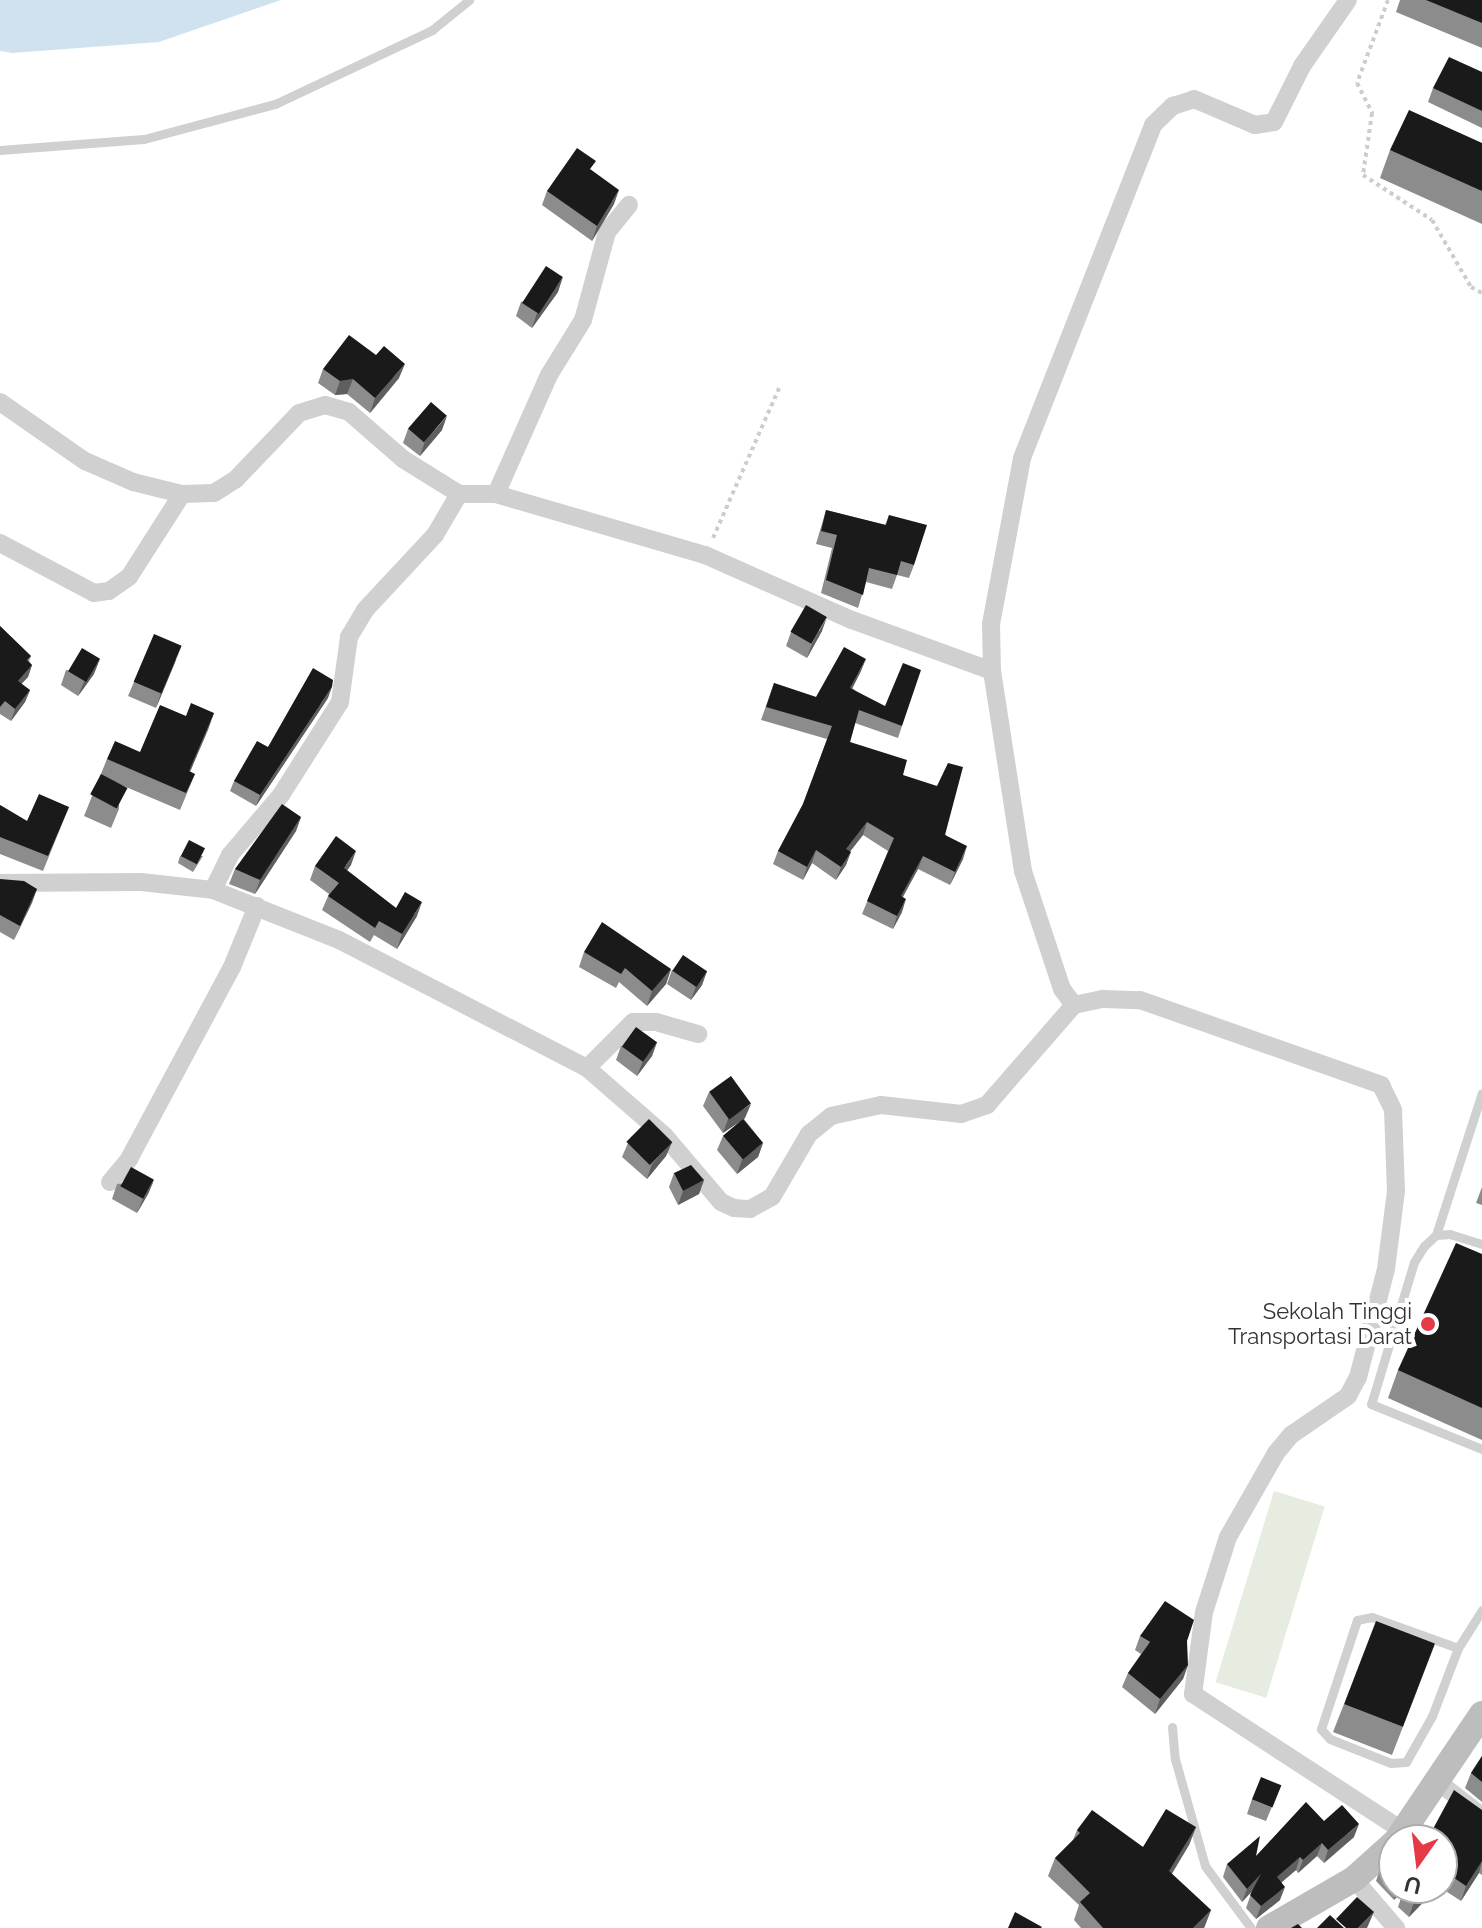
<!DOCTYPE html>
<html>
<head>
<meta charset="utf-8">
<style>
	body { margin:0 }
	#map { position:relative; width:1482px; height:1928px; overflow:hidden; background:#fff; font-family:Raleway,sans-serif }
	div>[style] { position:absolute }
	[style*='--x'] { left:calc(var(--x)*1px); top:calc(var(--y)*1px); width:calc(var(--w)*1px); rotate:calc(var(--a)*1deg) }
	.green>* { inset:0; background:#e6ecdf; transform-origin:0 0 }
	.water>* { inset:0; background:#cfe2ee }
	.path>* { height:4px; margin-top:-2px; transform-origin:0; background:repeating-linear-gradient(90deg,#cdcdcd 0 4px,transparent 0 8px) }
	.service>* { height:9px; margin:-4.5px; padding:0 4.5px; transform-origin:4.5px; border-radius:4.5px; background:#d0d0d0 }
	.minor>* { height:18px; margin:-9px; padding:0 9px; transform-origin:9px; border-radius:9px; background:#d0d0d0 }
	.secondary>* { height:26px; margin:-13px; padding:0 13px; transform-origin:13px; border-radius:13px; background:#bdbdbd }
	.wall>* { inset:0; background:#8c8c8c }
	.shaded-wall>* { inset:0; background:#5f5f5f }
	.building>* { inset:0; background:#1a1a1a; transform-origin:0 0 }
	.dots>* { width:22px; height:22px; translate:-50% -50%; box-sizing:border-box; border:4px solid #fff; border-radius:50% }
	span { translate:-50% -50%; white-space:nowrap; text-align:center; line-height:1.15; -webkit-text-stroke:8px #fff; paint-order:stroke }
	.poi-label { font-size:22px; color:#333 }
	.right { translate:-100% -50%; text-align:right }
	.north { position:absolute; left:1378px; top:1824px; width:80px; height:80px; box-sizing:border-box; background:#fff; border:2px solid #adadad; border-radius:50%; rotate:194deg; font-size:22px; font-weight:700; line-height:32px; text-align:center; color:#333 }
	.north::after { content:''; display:block; margin:auto; width:28px; height:36px; background:#e63946; clip-path:polygon(50% 0,100% 100%,50% 72%,0 100%) }
</style>
</head>
<body>
<div id="map">
	<div class="green">
		<div style="left:1274px;top:1491px;width:53px;height:200px;rotate:17deg"></div>
	</div>
	<div class="water">
		<div style="clip-path:polygon(0 0,281px 0,159px 42px,12px 53px,0 51px)"></div>
	</div>
	<div class="path">
		<div style="--x:1388;--y:0;--w:89;--a:110.5"></div>
		<div style="--x:1357;--y:83;--w:34;--a:63"></div>
		<div style="--x:1372;--y:113;--w:63;--a:98.3"></div>
		<div style="--x:1363;--y:175;--w:82;--a:33.1"></div>
		<div style="--x:1432;--y:220;--w:78;--a:59.8"></div>
		<div style="--x:1471;--y:287;--w:13;--a:29"></div>
		<div style="--x:713;--y:538;--w:166;--a:-66.2"></div>
	</div>
	<div class="service">
		<div style="--x:0;--y:150;--w:144;--a:-4.4"></div>
		<div style="--x:144;--y:139;--w:136;--a:-15"></div>
		<div style="--x:275;--y:104;--w:174;--a:-25.2"></div>
		<div style="--x:432;--y:30;--w:48;--a:-39"></div>
		<div style="--x:1436;--y:1235;--w:149;--a:-72.1"></div>
		<div style="--x:1482;--y:1244;--w:34;--a:-163"></div>
		<div style="--x:1450;--y:1234;--w:14;--a:176"></div>
		<div style="--x:1436;--y:1235;--w:16;--a:137"></div>
		<div style="--x:1424;--y:1246;--w:19;--a:122"></div>
		<div style="--x:1414;--y:1262;--w:148;--a:106.8"></div>
		<div style="--x:1371;--y:1404;--w:120;--a:22.1"></div>
		<div style="--x:1458;--y:1648;--w:91;--a:-160.2"></div>
		<div style="--x:1372;--y:1617;--w:15;--a:169"></div>
		<div style="--x:1357;--y:1620;--w:115;--a:108.3"></div>
		<div style="--x:1321;--y:1729;--w:13;--a:48"></div>
		<div style="--x:1330;--y:1739;--w:66;--a:21.5"></div>
		<div style="--x:1391;--y:1763;--w:15;--a:-4"></div>
		<div style="--x:1406;--y:1762;--w:53;--a:-60.5"></div>
		<div style="--x:1432;--y:1716;--w:73;--a:-69.1"></div>
		<div style="--x:1458;--y:1648;--w:45;--a:-57.7"></div>
		<div style="--x:1172;--y:1727;--w:32;--a:85"></div>
		<div style="--x:1175;--y:1759;--w:111;--a:74.3"></div>
		<div style="--x:1205;--y:1866;--w:77;--a:53.4"></div>
	</div>
	<div class="minor">
		<div style="--x:0;--y:402;--w:103;--a:34.8"></div>
		<div style="--x:85;--y:461;--w:52;--a:23.6"></div>
		<div style="--x:133;--y:482;--w:50;--a:13.8"></div>
		<div style="--x:182;--y:494;--w:32;--a:-2"></div>
		<div style="--x:214;--y:493;--w:26;--a:-32"></div>
		<div style="--x:236;--y:479;--w:91;--a:-46.3"></div>
		<div style="--x:299;--y:413;--w:27;--a:-17"></div>
		<div style="--x:325;--y:405;--w:25;--a:16"></div>
		<div style="--x:349;--y:412;--w:72;--a:41"></div>
		<div style="--x:403;--y:459;--w:66;--a:32"></div>
		<div style="--x:459;--y:494;--w:37;--a:0"></div>
		<div style="--x:496;--y:494;--w:218;--a:16.3"></div>
		<div style="--x:705;--y:555;--w:161;--a:23.9"></div>
		<div style="--x:852;--y:620;--w:149;--a:20"></div>
		<div style="--x:496;--y:494;--w:130;--a:-66"></div>
		<div style="--x:549;--y:375;--w:65;--a:-58.3"></div>
		<div style="--x:583;--y:320;--w:91;--a:-74.7"></div>
		<div style="--x:607;--y:232;--w:35;--a:-51"></div>
		<div style="--x:0;--y:543;--w:106;--a:28"></div>
		<div style="--x:94;--y:593;--w:15;--a:-8"></div>
		<div style="--x:109;--y:591;--w:24;--a:-35"></div>
		<div style="--x:129;--y:577;--w:98;--a:-57.4"></div>
		<div style="--x:0;--y:883;--w:141;--a:-0.4"></div>
		<div style="--x:141;--y:882;--w:72;--a:6.3"></div>
		<div style="--x:213;--y:890;--w:136;--a:21.6"></div>
		<div style="--x:339;--y:940;--w:279;--a:27.3"></div>
		<div style="--x:587;--y:1068;--w:102;--a:41"></div>
		<div style="--x:664;--y:1135;--w:88;--a:49.6"></div>
		<div style="--x:721;--y:1202;--w:14;--a:25"></div>
		<div style="--x:734;--y:1208;--w:16;--a:4"></div>
		<div style="--x:750;--y:1209;--w:25;--a:-29"></div>
		<div style="--x:772;--y:1197;--w:73;--a:-59.6"></div>
		<div style="--x:809;--y:1134;--w:28;--a:-39"></div>
		<div style="--x:831;--y:1116;--w:51;--a:-12.4"></div>
		<div style="--x:881;--y:1105;--w:81;--a:6.4"></div>
		<div style="--x:961;--y:1114;--w:28;--a:-19"></div>
		<div style="--x:987;--y:1105;--w:133;--a:-49"></div>
		<div style="--x:1074;--y:1005;--w:30;--a:-12"></div>
		<div style="--x:1103;--y:999;--w:37;--a:2"></div>
		<div style="--x:1140;--y:1000;--w:256;--a:19.4"></div>
		<div style="--x:1381;--y:1085;--w:28;--a:64"></div>
		<div style="--x:1393;--y:1110;--w:81;--a:87.9"></div>
		<div style="--x:1396;--y:1191;--w:79;--a:97.3"></div>
		<div style="--x:1386;--y:1269;--w:112;--a:104.5"></div>
		<div style="--x:1358;--y:1377;--w:21;--a:118"></div>
		<div style="--x:1348;--y:1396;--w:69;--a:145.6"></div>
		<div style="--x:1291;--y:1435;--w:23;--a:130"></div>
		<div style="--x:1276;--y:1453;--w:97;--a:119.7"></div>
		<div style="--x:1228;--y:1537;--w:79;--a:107.7"></div>
		<div style="--x:1204;--y:1612;--w:83;--a:97.6"></div>
		<div style="--x:1193;--y:1694;--w:253;--a:33.1"></div>
		<div style="--x:213;--y:890;--w:39;--a:-64"></div>
		<div style="--x:230;--y:855;--w:79;--a:-49.6"></div>
		<div style="--x:281;--y:795;--w:110;--a:-57.6"></div>
		<div style="--x:340;--y:702;--w:66;--a:-82.1"></div>
		<div style="--x:349;--y:637;--w:31;--a:-59"></div>
		<div style="--x:365;--y:610;--w:103;--a:-47"></div>
		<div style="--x:435;--y:535;--w:48;--a:-59.7"></div>
		<div style="--x:1074;--y:1005;--w:20;--a:-127"></div>
		<div style="--x:1062;--y:989;--w:124;--a:-108.3"></div>
		<div style="--x:1023;--y:871;--w:202;--a:-98.8"></div>
		<div style="--x:992;--y:671;--w:47;--a:-91.2"></div>
		<div style="--x:991;--y:624;--w:169;--a:-79.4"></div>
		<div style="--x:1022;--y:458;--w:358;--a:-68.5"></div>
		<div style="--x:1153;--y:125;--w:28;--a:-44"></div>
		<div style="--x:1173;--y:106;--w:22;--a:-18"></div>
		<div style="--x:1194;--y:99;--w:66;--a:23.1"></div>
		<div style="--x:1255;--y:125;--w:19;--a:-9"></div>
		<div style="--x:1274;--y:122;--w:63;--a:-63.4"></div>
		<div style="--x:1302;--y:66;--w:80;--a:-55.1"></div>
		<div style="--x:587;--y:1068;--w:65;--a:-45"></div>
		<div style="--x:633;--y:1022;--w:23;--a:0"></div>
		<div style="--x:656;--y:1022;--w:44;--a:15.9"></div>
		<div style="--x:110;--y:1182;--w:30;--a:-50"></div>
		<div style="--x:129;--y:1159;--w:218;--a:-61.8"></div>
		<div style="--x:232;--y:967;--w:66;--a:-67.7"></div>
		<div style="--x:1438;--y:1782;--w:56;--a:37.7"></div>
		<div style="--x:1354;--y:1879;--w:65;--a:49.4"></div>
	</div>
	<div class="secondary">
		<div style="--x:1397;--y:1840;--w:152;--a:-56"></div>
		<div style="--x:1269;--y:1928;--w:98;--a:-30"></div>
		<div style="--x:1354;--y:1879;--w:54;--a:-42"></div>
	</div>
	<div class="wall">
		<div style="clip-path:polygon(1400px 0,1482px 0,1482px 48px,1396px 12px)"></div>
		<div style="clip-path:polygon(1482px 72px,1482px 128px,1428px 102px,1433px 88px)"></div>
		<div style="clip-path:polygon(1482px 143px,1482px 224px,1380px 178px,1390px 150px)"></div>
		<div style="clip-path:polygon(592px 171px,614px 204px,592px 241px,542px 205px,547px 191px)"></div>
		<div style="clip-path:polygon(558px 292px,532px 328px,516px 316px,521px 302px)"></div>
		<div style="clip-path:polygon(323px 369px,399px 378px,370px 413px,347px 394px,335px 395px,318px 383px)"></div>
		<div style="clip-path:polygon(408px 429px,442px 430px,420px 456px,403px 443px)"></div>
		<div style="clip-path:polygon(826px 510px,885px 525px,889px 515px,914px 565px,909px 578px,897px 575px,892px 589px,866px 582px,858px 608px,821px 593px,832px 548px,816px 544px)"></div>
		<div style="clip-path:polygon(0 626px,31px 656px,29px 661px,32px 665px,28px 677px,21px 684px,30px 690px,25px 702px,11px 721px,0 714px)"></div>
		<div style="clip-path:polygon(822px 631px,807px 658px,786px 646px,791px 632px)"></div>
		<div style="clip-path:polygon(176px 660px,156px 708px,128px 696px,134px 682px)"></div>
		<div style="clip-path:polygon(66px 670px,94px 674px,78px 696px,61px 685px)"></div>
		<div style="clip-path:polygon(861px 671px,852px 688px,902px 726px,898px 738px,855px 723px,850px 742px,903px 775px,963px 859px,950px 885px,918px 869px,903px 897px,902px 912px,893px 929px,862px 914px,888px 851px,863px 835px,850px 851px,846px 865px,836px 880px,812px 863px,803px 880px,773px 864px,778px 851px,803px 804px,827px 739px,761px 720px,774px 683px,816px 697px)"></div>
		<div style="clip-path:polygon(328px 698px,256px 806px,230px 791px,234px 781px,268px 747px)"></div>
		<div style="clip-path:polygon(214px 713px,190px 772px,195px 774px,180px 810px,119px 784px,119px 809px,111px 828px,84px 816px,107px 759px,140px 752px,186px 716px)"></div>
		<div style="clip-path:polygon(0 805px,27px 821px,69px 807px,43px 871px,0 854px)"></div>
		<div style="clip-path:polygon(301px 817px,296px 831px,255px 894px,229px 884px,235px 869px)"></div>
		<div style="clip-path:polygon(180px 856px,203px 856px,193px 872px,178px 863px)"></div>
		<div style="clip-path:polygon(351px 865px,347px 870px,396px 908px,417px 916px,397px 949px,374px 935px,370px 942px,322px 910px,329px 894px,310px 880px,315px 866px)"></div>
		<div style="clip-path:polygon(0 879px,37px 889px,14px 940px,0 932px)"></div>
		<div style="clip-path:polygon(584px 952px,671px 969px,666px 984px,647px 1006px,619px 982px,616px 988px,579px 967px)"></div>
		<div style="clip-path:polygon(672px 970px,707px 971px,702px 985px,691px 1000px,667px 984px)"></div>
		<div style="clip-path:polygon(657px 1042px,652px 1056px,637px 1076px,616px 1060px,621px 1046px)"></div>
		<div style="clip-path:polygon(709px 1092px,745px 1118px,744px 1119px,763px 1143px,758px 1157px,737px 1174px,717px 1150px,723px 1136px,739px 1122px,723px 1133px,703px 1106px)"></div>
		<div style="clip-path:polygon(672px 1142px,666px 1156px,647px 1179px,622px 1157px,628px 1143px)"></div>
		<div style="clip-path:polygon(674px 1173px,704px 1180px,699px 1194px,678px 1205px,669px 1187px)"></div>
		<div style="clip-path:polygon(154px 1180px,148px 1194px,137px 1213px,112px 1199px,117px 1184px)"></div>
		<div style="clip-path:polygon(1482px 1187px,1482px 1205px,1476px 1203px)"></div>
		<div style="clip-path:polygon(1482px 1254px,1482px 1440px,1388px 1398px,1398px 1370px)"></div>
		<div style="clip-path:polygon(1140px 1636px,1188px 1665px,1183px 1679px,1155px 1714px,1122px 1687px,1128px 1673px,1141px 1654px,1135px 1650px)"></div>
		<div style="clip-path:polygon(1435px 1644px,1392px 1755px,1333px 1732px,1344px 1704px)"></div>
		<div style="clip-path:polygon(1482px 1756px,1482px 1802px,1465px 1788px,1471px 1773px)"></div>
		<div style="clip-path:polygon(1281px 1785px,1266px 1821px,1247px 1814px,1252px 1799px)"></div>
		<div style="clip-path:polygon(1482px 1810px,1482px 1875px,1479px 1873px,1461px 1901px,1441px 1888px,1442px 1888px,1442px 1840px)"></div>
		<div style="clip-path:polygon(1324px 1821px,1354px 1837px,1324px 1863px,1317px 1856px,1298px 1873px,1296px 1870px,1281px 1883px,1280px 1900px,1256px 1919px,1246px 1908px,1252px 1891px,1242px 1902px,1223px 1877px,1227px 1864px,1256px 1856px)"></div>
		<div style="clip-path:polygon(1196px 1827px,1189px 1845px,1172px 1874px,1211px 1910px,1204px 1928px,1081px 1928px,1074px 1920px,1079px 1905px,1048px 1876px,1055px 1858px,1073px 1840px,1077px 1830px,1143px 1847px)"></div>
		<div style="clip-path:polygon(1394px 1854px,1394px 1888px,1437px 1888px,1409px 1917px,1398px 1907px,1404px 1889px,1394px 1900px,1376px 1881px,1381px 1866px)"></div>
	</div>
	<div class="shaded-wall">
		<div style="clip-path:polygon(619px 190px,614px 204px,592px 241px,597px 226px)"></div>
		<div style="clip-path:polygon(563px 277px,558px 292px,532px 328px,537px 313px)"></div>
		<div style="clip-path:polygon(405px 364px,399px 378px,370px 413px,375px 398px)"></div>
		<div style="clip-path:polygon(353px 379px,347px 394px,335px 395px,340px 381px)"></div>
		<div style="clip-path:polygon(447px 416px,442px 430px,420px 456px,425px 441px)"></div>
		<div style="clip-path:polygon(827px 617px,822px 631px,807px 658px,812px 644px)"></div>
		<div style="clip-path:polygon(182px 646px,176px 660px,156px 708px,161px 693px)"></div>
		<div style="clip-path:polygon(100px 659px,94px 674px,78px 696px,84px 682px)"></div>
		<div style="clip-path:polygon(866px 659px,861px 671px,846px 701px,850px 688px)"></div>
		<div style="clip-path:polygon(32px 665px,28px 677px,13px 693px,18px 681px)"></div>
		<div style="clip-path:polygon(332px 687px,328px 698px,256px 806px,260px 795px)"></div>
		<div style="clip-path:polygon(30px 690px,25px 702px,11px 721px,15px 709px)"></div>
		<div style="clip-path:polygon(214px 713px,208px 730px,183px 788px,189px 771px)"></div>
		<div style="clip-path:polygon(301px 817px,296px 831px,255px 894px,260px 880px)"></div>
		<div style="clip-path:polygon(867px 822px,863px 835px,842px 862px,846px 849px)"></div>
		<div style="clip-path:polygon(967px 846px,963px 859px,950px 885px,955px 872px)"></div>
		<div style="clip-path:polygon(816px 850px,812px 863px,803px 880px,807px 867px)"></div>
		<div style="clip-path:polygon(356px 851px,351px 865px,339px 882px,344px 868px)"></div>
		<div style="clip-path:polygon(851px 852px,846px 865px,836px 880px,841px 867px)"></div>
		<div style="clip-path:polygon(923px 856px,918px 869px,896px 909px,901px 896px)"></div>
		<div style="clip-path:polygon(37px 889px,32px 903px,14px 940px,20px 926px)"></div>
		<div style="clip-path:polygon(906px 899px,902px 912px,893px 929px,897px 916px)"></div>
		<div style="clip-path:polygon(422px 902px,417px 916px,397px 949px,402px 934px)"></div>
		<div style="clip-path:polygon(671px 969px,666px 984px,647px 1006px,652px 991px)"></div>
		<div style="clip-path:polygon(707px 971px,702px 985px,691px 1000px,696px 986px)"></div>
		<div style="clip-path:polygon(657px 1042px,652px 1056px,637px 1076px,643px 1061px)"></div>
		<div style="clip-path:polygon(751px 1104px,745px 1118px,723px 1133px,728px 1119px)"></div>
		<div style="clip-path:polygon(672px 1142px,666px 1156px,647px 1179px,652px 1164px)"></div>
		<div style="clip-path:polygon(763px 1143px,758px 1157px,737px 1174px,742px 1160px)"></div>
		<div style="clip-path:polygon(154px 1180px,148px 1194px,137px 1213px,143px 1199px)"></div>
		<div style="clip-path:polygon(704px 1180px,699px 1194px,678px 1205px,683px 1191px)"></div>
		<div style="clip-path:polygon(1188px 1665px,1183px 1679px,1155px 1714px,1160px 1699px)"></div>
		<div style="clip-path:polygon(1359px 1824px,1354px 1837px,1324px 1863px,1328px 1850px)"></div>
		<div style="clip-path:polygon(1196px 1827px,1189px 1845px,1162px 1889px,1169px 1871px)"></div>
		<div style="clip-path:polygon(1322px 1843px,1317px 1856px,1298px 1873px,1303px 1860px)"></div>
		<div style="clip-path:polygon(1300px 1857px,1296px 1870px,1272px 1890px,1277px 1877px)"></div>
		<div style="clip-path:polygon(1482px 1861px,1479px 1873px,1461px 1901px,1466px 1886px)"></div>
		<div style="clip-path:polygon(1261px 1874px,1256px 1887px,1242px 1902px,1247px 1889px)"></div>
		<div style="clip-path:polygon(1285px 1887px,1280px 1900px,1256px 1919px,1261px 1906px)"></div>
		<div style="clip-path:polygon(1398px 1888px,1405px 1888px,1394px 1900px)"></div>
		<div style="clip-path:polygon(1428px 1888px,1437px 1888px,1409px 1917px,1414px 1902px)"></div>
		<div style="clip-path:polygon(1211px 1910px,1204px 1928px,1193px 1928px)"></div>
		<div style="clip-path:polygon(1374px 1912px,1367px 1928px,1358px 1928px)"></div>
	</div>
	<div class="building">
		<div style="clip-path:polygon(1426px 0,1482px 0,1482px 23px)"></div>
		<div style="clip-path:polygon(1449px 57px,1482px 72px,1482px 111px,1433px 88px)"></div>
		<div style="clip-path:polygon(1409px 110px,1482px 143px,1482px 191px,1390px 150px)"></div>
		<div style="clip-path:polygon(577px 148px,596px 161px,590px 169px,619px 190px,597px 226px,547px 191px)"></div>
		<div style="left:546px;top:266px;width:20px;height:44px;rotate:33deg"></div>
		<div style="clip-path:polygon(349px 335px,376px 355px,384px 346px,405px 364px,375px 398px,353px 379px,340px 381px,323px 369px)"></div>
		<div style="left:431px;top:402px;width:21px;height:35px;rotate:41deg"></div>
		<div style="clip-path:polygon(826px 510px,886px 525px,889px 515px,927px 525px,914px 565px,901px 561px,897px 575px,869px 568px,863px 595px,826px 580px,837px 535px,821px 531px)"></div>
		<div style="left:806px;top:605px;width:24px;height:31px;rotate:30deg"></div>
		<div style="clip-path:polygon(0 626px,31px 656px,27px 660px,32px 665px,18px 681px,30px 690px,15px 709px,5px 701px,0 707px)"></div>
		<div style="left:154px;top:634px;width:30px;height:52px;rotate:23deg"></div>
		<div style="clip-path:polygon(844px 647px,866px 659px,850px 688px,885px 706px,903px 663px,921px 670px,902px 726px,859px 710px,850px 742px,907px 760px,903px 775px,937px 786px,948px 763px,963px 767px,945px 835px,967px 846px,955px 872px,923px 856px,901px 896px,906px 899px,897px 916px,867px 901px,894px 838px,867px 822px,846px 849px,851px 852px,841px 867px,816px 850px,807px 867px,778px 851px,803px 804px,832px 726px,766px 707px,774px 683px,816px 697px)"></div>
		<div style="left:82px;top:648px;width:21px;height:27px;rotate:31deg"></div>
		<div style="clip-path:polygon(313px 668px,333px 680px,332px 687px,260px 795px,234px 781px,257px 741px,268px 747px)"></div>
		<div style="clip-path:polygon(191px 703px,214px 713px,189px 771px,195px 774px,186px 793px,107px 759px,115px 741px,140px 752px,160px 705px,186px 716px)"></div>
		<div style="left:101px;top:774px;width:30px;height:23px;rotate:28deg"></div>
		<div style="clip-path:polygon(39px 794px,69px 807px,48px 856px,0 837px,0 805px,27px 821px)"></div>
		<div style="clip-path:polygon(282px 804px,301px 817px,260px 880px,235px 869px)"></div>
		<div style="clip-path:polygon(336px 836px,356px 851px,344px 868px,396px 908px,405px 892px,422px 902px,402px 934px,379px 921px,375px 928px,328px 896px,339px 883px,315px 866px)"></div>
		<div style="left:189px;top:840px;width:18px;height:18px;rotate:27deg"></div>
		<div style="clip-path:polygon(0 879px,24px 881px,37px 889px,20px 926px,0 915px)"></div>
		<div style="clip-path:polygon(602px 922px,671px 969px,652px 991px,625px 968px,621px 974px,584px 952px)"></div>
		<div style="left:683px;top:955px;width:29px;height:19px;rotate:34deg"></div>
		<div style="left:636px;top:1027px;width:26px;height:24px;rotate:36deg"></div>
		<div style="left:731px;top:1076px;width:34px;height:27px;rotate:54deg"></div>
		<div style="left:649px;top:1119px;width:33px;height:32px;rotate:45deg"></div>
		<div style="left:743px;top:1119px;width:31px;height:26px;rotate:50deg"></div>
		<div style="clip-path:polygon(691px 1165px,704px 1180px,683px 1191px,674px 1173px)"></div>
		<div style="left:131px;top:1167px;width:26px;height:22px;rotate:29deg"></div>
		<div style="clip-path:polygon(1456px 1243px,1482px 1254px,1482px 1408px,1398px 1370px)"></div>
		<div style="clip-path:polygon(1165px 1601px,1194px 1620px,1187px 1641px,1188px 1665px,1160px 1699px,1128px 1673px,1150px 1642px,1140px 1636px)"></div>
		<div style="left:1376px;top:1621px;width:63px;height:89px;rotate:21deg"></div>
		<div style="clip-path:polygon(1482px 1756px,1482px 1782px,1471px 1773px)"></div>
		<div style="left:1261px;top:1777px;width:22px;height:24px;rotate:22deg"></div>
		<div style="clip-path:polygon(1454px 1790px,1482px 1810px,1482px 1861px,1466px 1886px,1444px 1871px,1442px 1874px,1442px 1840px,1427px 1840px)"></div>
		<div style="clip-path:polygon(1306px 1802px,1324px 1821px,1342px 1805px,1359px 1824px,1328px 1850px,1322px 1843px,1303px 1860px,1300px 1857px,1277px 1877px,1285px 1887px,1261px 1906px,1250px 1895px,1261px 1874px,1247px 1889px,1227px 1864px,1260px 1836px,1256px 1856px)"></div>
		<div style="clip-path:polygon(1166px 1809px,1196px 1827px,1169px 1871px,1211px 1910px,1193px 1928px,1103px 1928px,1080px 1902px,1090px 1893px,1055px 1858px,1080px 1833px,1077px 1830px,1092px 1810px,1143px 1847px)"></div>
		<div style="clip-path:polygon(1394px 1854px,1394px 1880px,1381px 1866px)"></div>
		<div style="clip-path:polygon(1405px 1888px,1428px 1888px,1414px 1902px,1403px 1892px)"></div>
		<div style="clip-path:polygon(1357px 1897px,1374px 1912px,1358px 1928px,1346px 1928px,1336px 1919px)"></div>
		<div style="clip-path:polygon(1015px 1912px,1042px 1927px,1041px 1928px,1008px 1928px)"></div>
		<div style="clip-path:polygon(1330px 1915px,1344px 1928px,1317px 1928px)"></div>
		<div style="clip-path:polygon(1298px 1924px,1302px 1928px,1291px 1928px)"></div>
	</div>
	<div class="dots">
		<div style="left:1428px;top:1324px;background:#e63946"></div>
	</div>
	<div class="poi-label">
		<span class="right" style="left:1412px;top:1324px">Sekolah Tinggi<br>Transportasi Darat</span>
	</div>
	<div class="north">U</div>
</div>
</body>
</html>
